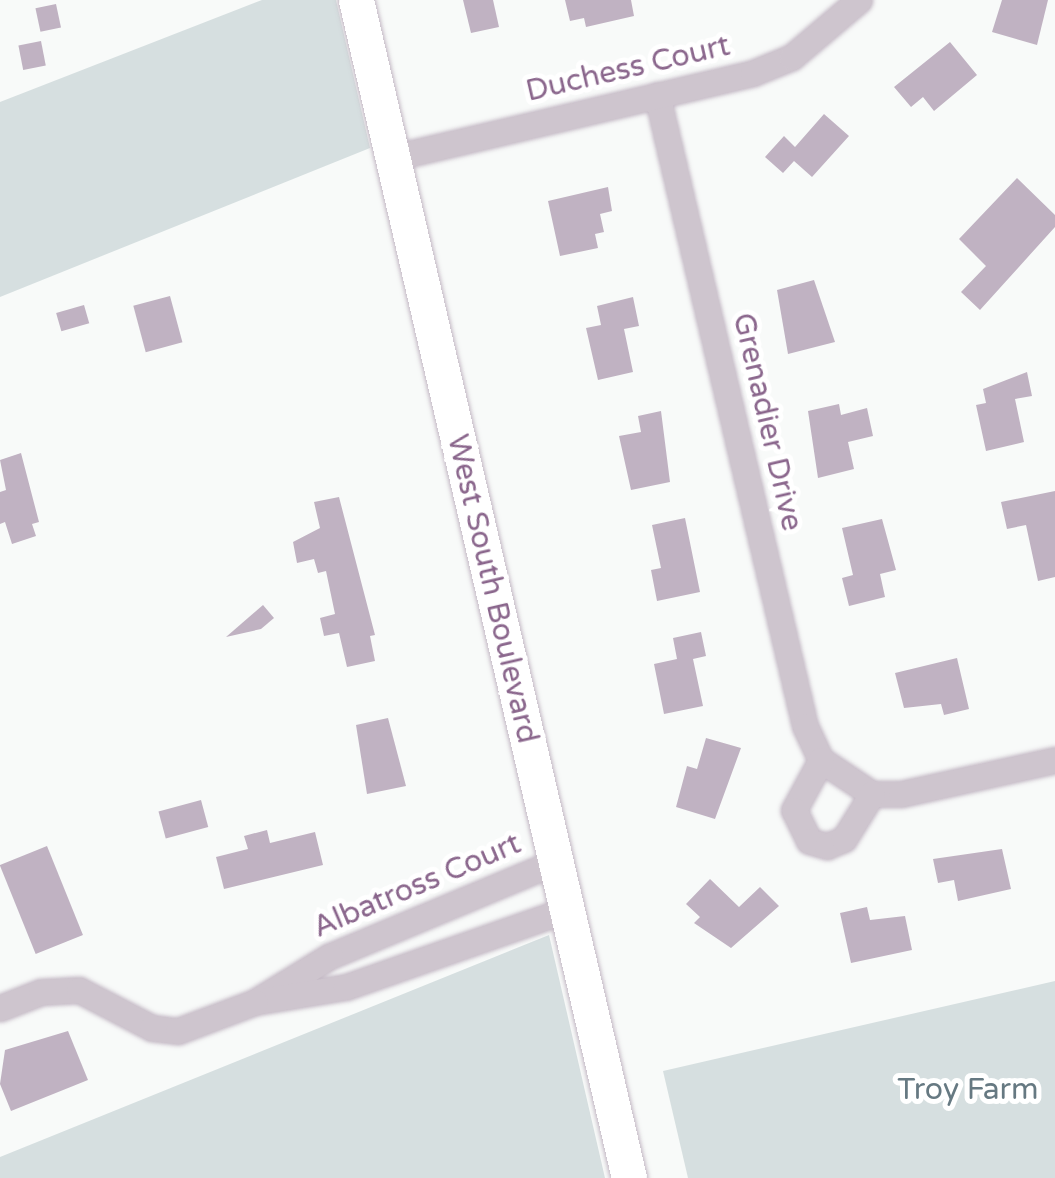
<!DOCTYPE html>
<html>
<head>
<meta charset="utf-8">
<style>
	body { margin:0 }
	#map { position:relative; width:1055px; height:1178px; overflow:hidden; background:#f8faf9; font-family:"Varela Round",sans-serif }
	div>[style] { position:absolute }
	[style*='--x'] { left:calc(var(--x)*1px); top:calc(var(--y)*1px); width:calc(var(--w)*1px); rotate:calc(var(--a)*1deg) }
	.green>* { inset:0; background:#d6dfe0 }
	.building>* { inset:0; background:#c0b2c2; transform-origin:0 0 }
	.roads { filter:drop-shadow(0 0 2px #c4b9c5) drop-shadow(0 0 2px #c4b9c5) }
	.street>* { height:25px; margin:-12.5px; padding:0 12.5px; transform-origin:12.5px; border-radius:12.5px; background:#cec5ce }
	.secondary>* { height:35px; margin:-17.5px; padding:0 17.5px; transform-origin:17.5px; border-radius:17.5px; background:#fff }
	span { translate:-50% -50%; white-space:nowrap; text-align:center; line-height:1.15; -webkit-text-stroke:10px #fff; paint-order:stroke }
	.street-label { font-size:30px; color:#8a668c }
	.park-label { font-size:30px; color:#667982 }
</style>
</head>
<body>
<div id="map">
	<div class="green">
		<div style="clip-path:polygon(262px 0,336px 0,370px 148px,0 297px,0 102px)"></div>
		<div style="clip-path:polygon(549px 935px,605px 1178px,0 1178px,0 1157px)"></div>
		<div style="clip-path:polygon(1055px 981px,1055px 1178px,688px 1178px,663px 1071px)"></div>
	</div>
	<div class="building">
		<div style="clip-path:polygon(463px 0,493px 0,499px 27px,471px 33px)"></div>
		<div style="clip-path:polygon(565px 0,631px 0,634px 16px,586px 27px,584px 18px,570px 21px)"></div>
		<div style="clip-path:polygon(1002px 0,1048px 0,1037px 45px,992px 32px)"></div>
		<div style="left:56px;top:4px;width:24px;height:21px;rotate:78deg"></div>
		<div style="left:41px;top:41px;width:25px;height:23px;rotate:79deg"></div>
		<div style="clip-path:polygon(950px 42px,977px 75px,934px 111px,923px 97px,911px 107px,894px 87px)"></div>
		<div style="clip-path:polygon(824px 114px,849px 136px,812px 177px,794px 161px,783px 173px,765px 157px,784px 136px,795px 147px)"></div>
		<div style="clip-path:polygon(1017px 178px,1055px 215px,1055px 227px,980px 310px,961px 292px,986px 266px,959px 239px)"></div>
		<div style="clip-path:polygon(608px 187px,612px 211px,600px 214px,604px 232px,595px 234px,598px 248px,560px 256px,548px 201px)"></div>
		<div style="clip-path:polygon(814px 280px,835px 342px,788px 354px,777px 290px)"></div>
		<div style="left:170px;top:296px;width:48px;height:38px;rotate:75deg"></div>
		<div style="clip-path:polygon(633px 297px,639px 326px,624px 329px,633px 372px,598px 380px,586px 328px,601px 325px,597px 306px)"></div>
		<div style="left:84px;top:305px;width:19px;height:29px;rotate:74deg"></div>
		<div style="clip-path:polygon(1027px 372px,1032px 396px,1015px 399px,1024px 442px,986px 451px,976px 405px,986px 403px,983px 389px)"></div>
		<div style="clip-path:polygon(839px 404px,841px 415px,867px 408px,873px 436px,848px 442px,854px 469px,818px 478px,808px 411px)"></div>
		<div style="clip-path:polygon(661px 411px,670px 482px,631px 490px,619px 436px,641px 432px,638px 416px)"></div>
		<div style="clip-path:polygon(21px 453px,39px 522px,32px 524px,36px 536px,12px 544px,5px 522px,0 524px,0 492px,6px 490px,0 460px)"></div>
		<div style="clip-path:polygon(1055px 491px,1055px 577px,1038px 581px,1026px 525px,1007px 529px,1001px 502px)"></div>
		<div style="clip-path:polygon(339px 497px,375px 635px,370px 636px,375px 661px,347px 667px,339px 633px,324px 636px,320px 618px,335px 614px,326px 571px,318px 573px,314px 559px,297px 563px,293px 542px,320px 528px,314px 502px)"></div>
		<div style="clip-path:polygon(685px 518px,700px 592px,657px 601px,651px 570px,661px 568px,652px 525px)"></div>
		<div style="clip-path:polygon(882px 519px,896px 570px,880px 574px,885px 597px,849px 606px,842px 578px,853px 575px,842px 528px)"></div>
		<div style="clip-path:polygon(263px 605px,274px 618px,261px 629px,226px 637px)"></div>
		<div style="clip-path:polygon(701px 632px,706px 656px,693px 659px,703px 706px,664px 714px,654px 664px,677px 659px,673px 638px)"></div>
		<div style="clip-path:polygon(957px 658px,969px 709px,944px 715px,941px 704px,904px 708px,895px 673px)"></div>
		<div style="clip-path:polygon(388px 718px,406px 786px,367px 794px,356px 725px)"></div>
		<div style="clip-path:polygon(706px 738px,741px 748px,715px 819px,676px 807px,687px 766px,697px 769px)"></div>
		<div style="left:201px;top:800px;width:28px;height:44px;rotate:75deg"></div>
		<div style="clip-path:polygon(267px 830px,270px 843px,315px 832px,323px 865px,224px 889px,216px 857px,248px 849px,244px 836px)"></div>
		<div style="left:47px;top:846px;width:96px;height:51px;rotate:68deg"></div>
		<div style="clip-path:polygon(1002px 849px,1011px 889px,958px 901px,954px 880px,938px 883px,933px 859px)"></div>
		<div style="clip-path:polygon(710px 879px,739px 907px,760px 887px,779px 906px,731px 948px,694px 923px,700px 917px,686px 904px)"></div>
		<div style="clip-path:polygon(867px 907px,870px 920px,905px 916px,912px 950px,851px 963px,840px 913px)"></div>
		<div style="clip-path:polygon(68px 1031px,88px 1080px,11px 1111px,0 1084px,5px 1050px)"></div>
	</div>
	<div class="roads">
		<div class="street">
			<div style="--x:657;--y:95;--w:648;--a:76.8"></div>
			<div style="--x:805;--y:726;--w:38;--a:65"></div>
			<div style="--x:821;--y:760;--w:61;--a:33.7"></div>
			<div style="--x:872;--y:794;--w:29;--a:0"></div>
			<div style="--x:901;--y:794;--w:158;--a:-12.4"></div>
			<div style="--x:391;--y:158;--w:372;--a:-13.2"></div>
			<div style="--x:753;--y:73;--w:42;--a:-22.3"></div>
			<div style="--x:792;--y:57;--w:88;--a:-40.4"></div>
			<div style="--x:821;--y:760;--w:57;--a:118.4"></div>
			<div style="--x:794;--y:810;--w:34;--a:64"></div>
			<div style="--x:809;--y:841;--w:19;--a:16"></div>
			<div style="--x:827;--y:846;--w:18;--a:-22"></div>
			<div style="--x:844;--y:839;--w:53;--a:-58.1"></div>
			<div style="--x:555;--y:862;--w:244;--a:157.3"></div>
			<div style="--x:330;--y:956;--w:88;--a:148.5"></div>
			<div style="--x:255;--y:1002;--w:92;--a:-9.4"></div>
			<div style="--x:346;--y:987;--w:233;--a:-19.3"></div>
			<div style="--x:0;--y:1008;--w:44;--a:-21.3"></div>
			<div style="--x:41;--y:992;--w:38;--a:-3"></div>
			<div style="--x:79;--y:990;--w:82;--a:27.5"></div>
			<div style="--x:152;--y:1028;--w:26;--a:7"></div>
			<div style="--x:178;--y:1031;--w:82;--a:-20.6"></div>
		</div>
		<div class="secondary">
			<div style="--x:356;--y:0;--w:1209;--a:76.95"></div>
		</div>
	</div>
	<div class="street-label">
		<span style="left:628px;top:69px;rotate:-13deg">Duchess Court</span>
		<span style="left:767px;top:422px;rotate:77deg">Grenadier Drive</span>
		<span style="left:492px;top:589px;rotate:77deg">West South Boulevard</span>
		<span style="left:417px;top:886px;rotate:-23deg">Albatross Court</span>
	</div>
	<div class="park-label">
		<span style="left:968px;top:1090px">Troy Farm</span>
	</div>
</div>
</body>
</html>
